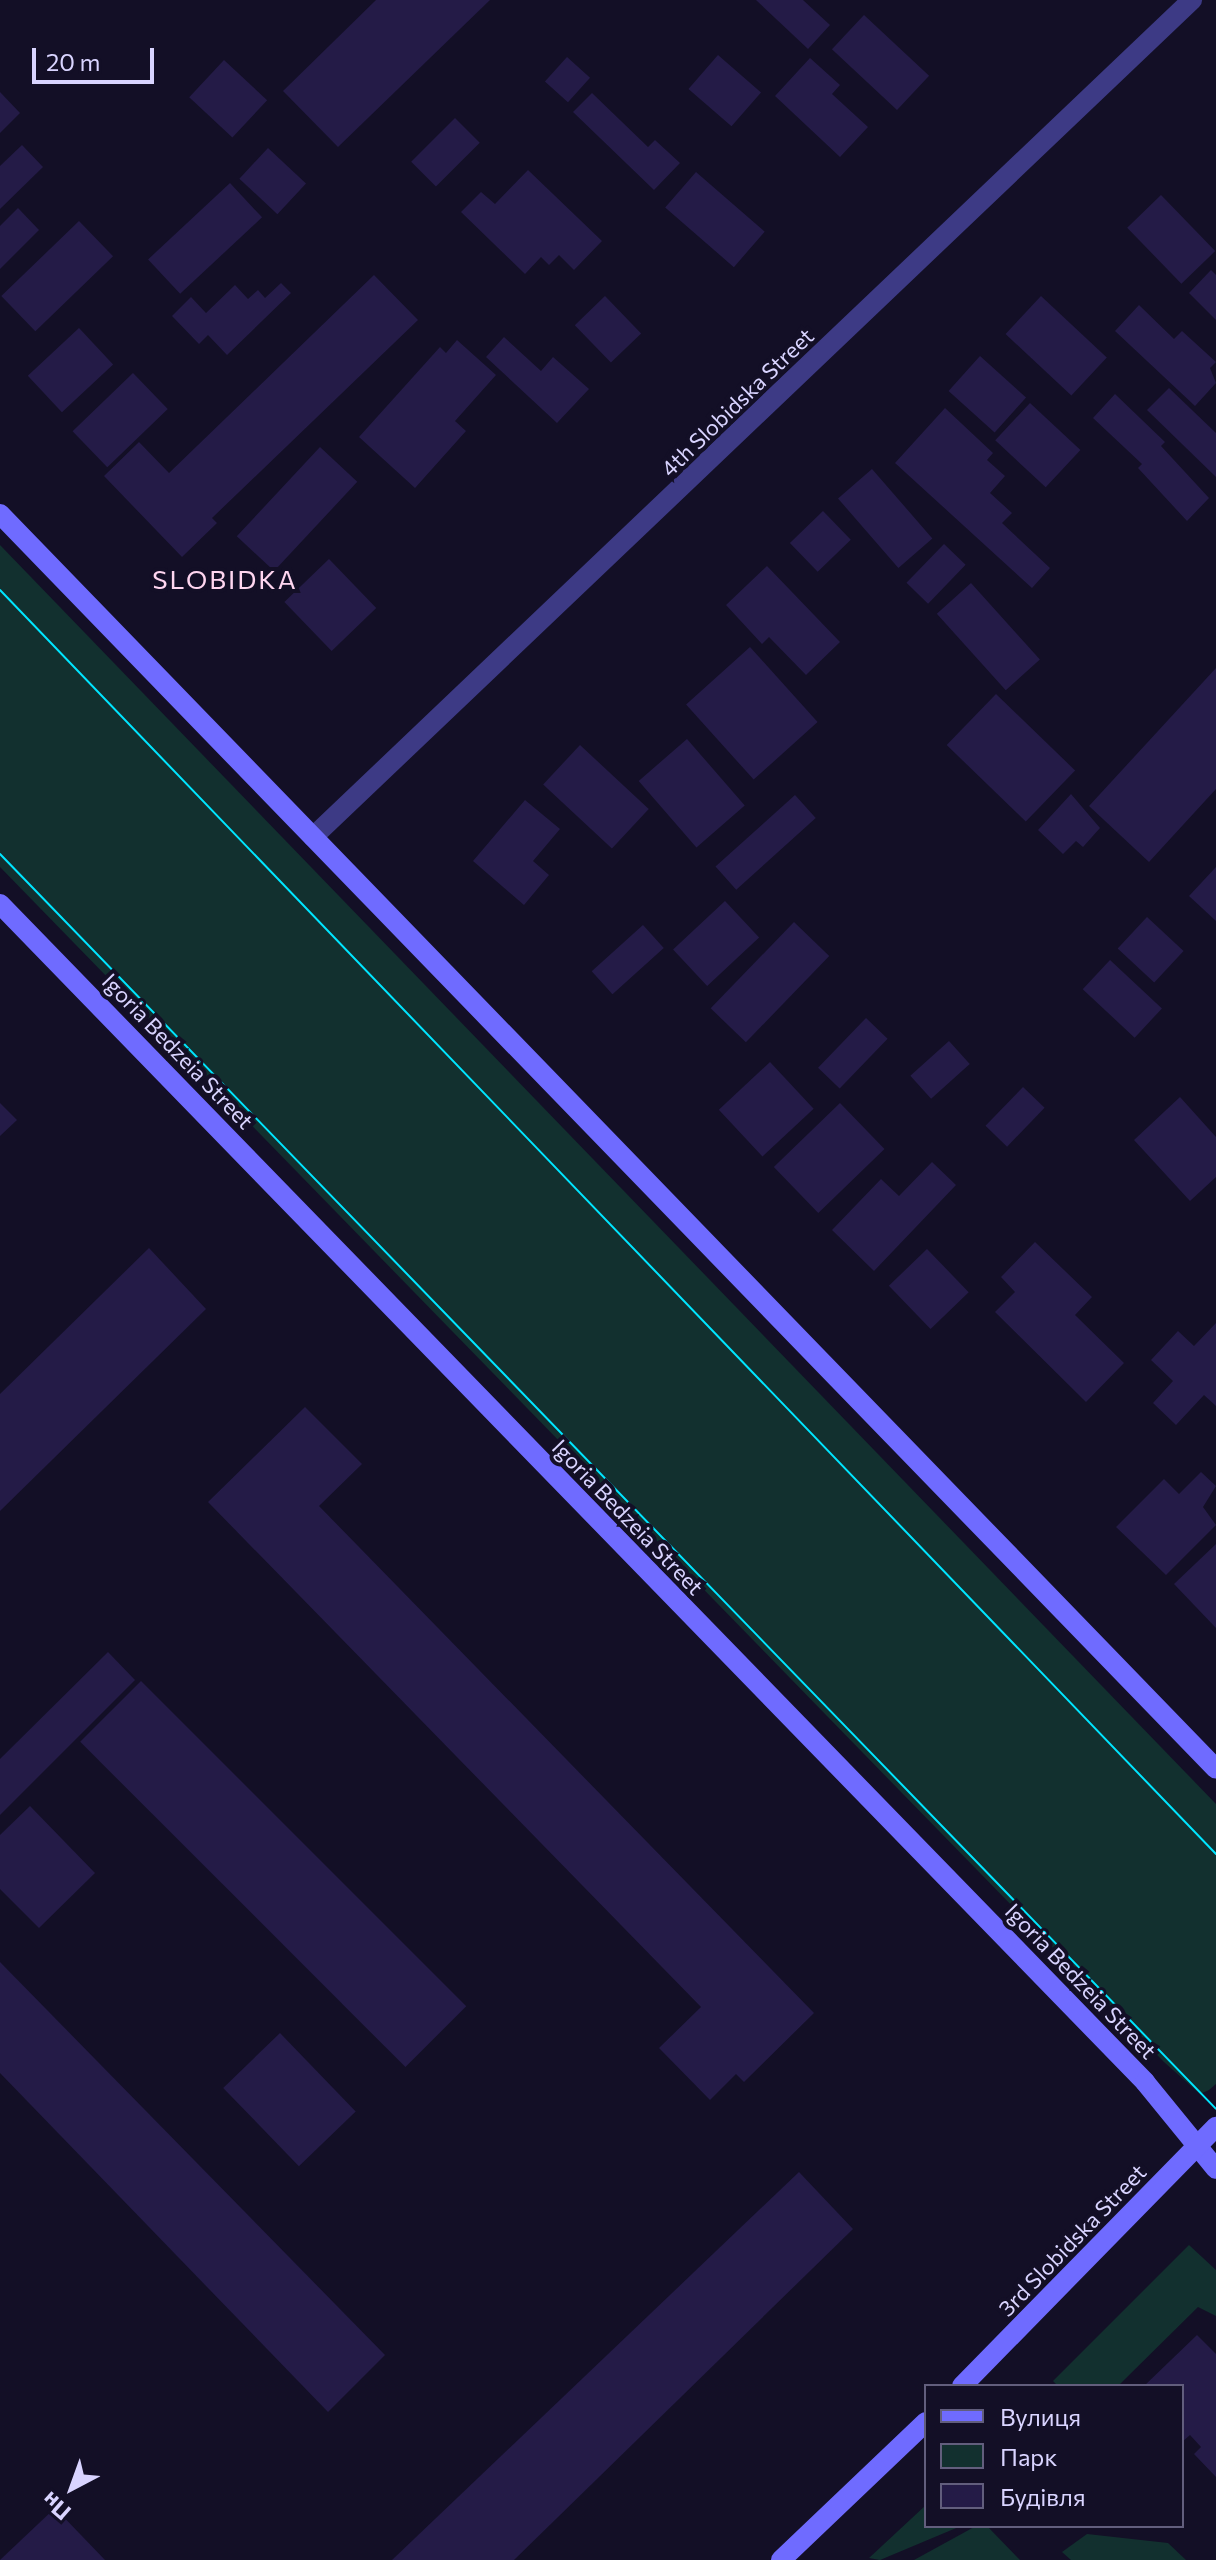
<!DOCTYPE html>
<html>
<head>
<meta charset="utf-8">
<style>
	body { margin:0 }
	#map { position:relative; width:1216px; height:2560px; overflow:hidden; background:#130f26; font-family:Commissioner,sans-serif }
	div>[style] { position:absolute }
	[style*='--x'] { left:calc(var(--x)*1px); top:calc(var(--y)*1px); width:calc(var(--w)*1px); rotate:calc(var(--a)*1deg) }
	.green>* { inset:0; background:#12302f }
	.building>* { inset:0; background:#241b47; transform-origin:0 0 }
	.street>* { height:20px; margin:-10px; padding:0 10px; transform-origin:10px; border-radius:10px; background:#3d3a85 }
	.secondary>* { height:20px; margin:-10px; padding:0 10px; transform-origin:10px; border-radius:10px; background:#6f6bff }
	.tram>* { height:2px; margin:-1px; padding:0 1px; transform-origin:1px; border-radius:1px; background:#00e5ff }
	span { translate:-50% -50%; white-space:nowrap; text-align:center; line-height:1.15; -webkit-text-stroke:8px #130f26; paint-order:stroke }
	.street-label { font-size:22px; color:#d9d4ff }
	.quarter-label { font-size:26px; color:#ffd6f0; letter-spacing:2px }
	.legend { position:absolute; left:924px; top:2384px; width:260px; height:144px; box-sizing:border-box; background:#130f26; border:2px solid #625e7d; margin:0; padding:10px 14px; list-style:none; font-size:24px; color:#d9d4ff }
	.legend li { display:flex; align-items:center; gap:16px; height:40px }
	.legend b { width:40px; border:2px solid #625e7d }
	.north { position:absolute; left:32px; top:2448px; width:80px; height:80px; -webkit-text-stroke:6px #130f26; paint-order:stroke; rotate:221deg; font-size:22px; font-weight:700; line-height:32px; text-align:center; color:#d9d4ff }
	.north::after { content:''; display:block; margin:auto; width:28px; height:36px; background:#d9d4ff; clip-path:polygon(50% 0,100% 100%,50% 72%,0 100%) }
	.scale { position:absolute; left:32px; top:48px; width:122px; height:36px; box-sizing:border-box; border:4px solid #d9d4ff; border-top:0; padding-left:10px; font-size:24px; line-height:28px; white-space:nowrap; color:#d9d4ff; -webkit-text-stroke:6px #130f26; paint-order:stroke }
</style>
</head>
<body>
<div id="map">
	<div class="green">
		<div style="clip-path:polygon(0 545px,1216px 1804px,1216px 2084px,1209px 2090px,1200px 2094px,1164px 2062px,0 867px)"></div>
		<div style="clip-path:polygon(1189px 2245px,1216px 2270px,1216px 2316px,1198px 2307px,1118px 2386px,1058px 2386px,1053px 2381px)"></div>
		<div style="clip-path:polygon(926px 2505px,926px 2526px,961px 2526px,880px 2560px,869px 2558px)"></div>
		<div style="clip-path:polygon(976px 2526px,987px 2526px,1020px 2560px,914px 2560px)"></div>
		<div style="clip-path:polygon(1087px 2534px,1168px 2543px,1186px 2560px,1071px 2560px,1062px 2552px)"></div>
	</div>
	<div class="building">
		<div style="clip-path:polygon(376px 0,490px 0,338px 147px,283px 91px)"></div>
		<div style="clip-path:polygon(756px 0,803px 0,830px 25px,808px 49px)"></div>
		<div style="left:864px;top:15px;width:89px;height:47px;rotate:43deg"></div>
		<div style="left:718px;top:55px;width:57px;height:45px;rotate:41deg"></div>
		<div style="left:567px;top:57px;width:31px;height:33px;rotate:42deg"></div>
		<div style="clip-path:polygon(810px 58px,840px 85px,832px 94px,868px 127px,840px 157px,775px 96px)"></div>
		<div style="left:224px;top:60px;width:59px;height:51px;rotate:43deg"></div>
		<div style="clip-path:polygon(0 92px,20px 113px,0 133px)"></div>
		<div style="clip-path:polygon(592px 93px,648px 147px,655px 140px,680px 163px,654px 190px,573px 112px)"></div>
		<div style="left:455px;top:118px;width:35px;height:62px;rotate:45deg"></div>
		<div style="clip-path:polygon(22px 145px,43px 167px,0 209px,0 166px)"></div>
		<div style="left:268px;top:148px;width:52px;height:42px;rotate:43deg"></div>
		<div style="clip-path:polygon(528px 170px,602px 241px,574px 270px,559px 255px,549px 265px,541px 257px,525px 274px,461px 212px,481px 192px,495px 204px)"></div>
		<div style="left:696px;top:172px;width:91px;height:47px;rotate:41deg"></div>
		<div style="left:230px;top:183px;width:47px;height:112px;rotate:47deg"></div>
		<div style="left:1161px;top:195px;width:78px;height:47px;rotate:46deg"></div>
		<div style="clip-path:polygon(18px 208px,39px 230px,0 269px,0 226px)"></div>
		<div style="left:79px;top:221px;width:49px;height:108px;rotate:46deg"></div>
		<div style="clip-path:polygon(1211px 270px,1216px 275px,1216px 320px,1189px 293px)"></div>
		<div style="clip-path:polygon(374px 275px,418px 320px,212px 518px,217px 523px,182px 557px,104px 476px,139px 442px,169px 473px)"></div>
		<div style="clip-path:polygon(281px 283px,291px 293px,227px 355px,208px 335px,199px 344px,172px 316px,191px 297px,206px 313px,235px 285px,248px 299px,258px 290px,265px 298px)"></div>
		<div style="left:605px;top:296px;width:52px;height:42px;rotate:46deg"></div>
		<div style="left:1041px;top:296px;width:90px;height:52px;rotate:43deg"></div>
		<div style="clip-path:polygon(1139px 305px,1174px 339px,1182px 331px,1216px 362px,1210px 368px,1216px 383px,1195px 406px,1115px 331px)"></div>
		<div style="left:79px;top:328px;width:50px;height:70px;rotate:47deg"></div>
		<div style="clip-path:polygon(504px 337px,541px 371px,553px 357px,589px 389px,557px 423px,486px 357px)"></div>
		<div style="clip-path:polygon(457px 340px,496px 375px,455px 421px,466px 431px,415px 488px,359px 437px,440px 347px,446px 353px)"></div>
		<div style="left:980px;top:356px;width:62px;height:47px;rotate:42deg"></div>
		<div style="left:133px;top:373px;width:50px;height:84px;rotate:46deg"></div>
		<div style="clip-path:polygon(1169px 388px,1216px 433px,1216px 477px,1147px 410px)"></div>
		<div style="clip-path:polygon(1115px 394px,1165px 442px,1161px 446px,1209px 498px,1187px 521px,1138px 468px,1142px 464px,1093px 418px)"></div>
		<div style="left:1030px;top:403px;width:69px;height:51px;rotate:43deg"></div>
		<div style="clip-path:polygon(945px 408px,993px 453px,987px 460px,1005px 476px,990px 493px,1012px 513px,1002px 523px,1050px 568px,1032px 588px,895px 463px)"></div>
		<div style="left:320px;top:447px;width:51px;height:122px;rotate:43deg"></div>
		<div style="left:872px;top:469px;width:92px;height:45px;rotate:49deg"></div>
		<div style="left:823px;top:511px;width:40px;height:46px;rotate:46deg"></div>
		<div style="left:944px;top:544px;width:30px;height:54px;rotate:44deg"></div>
		<div style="left:329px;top:559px;width:68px;height:62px;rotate:46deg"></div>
		<div style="clip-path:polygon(767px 566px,840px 642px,806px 675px,769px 637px,762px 644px,726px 605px)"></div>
		<div style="left:971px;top:583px;width:103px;height:46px;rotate:48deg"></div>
		<div style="left:750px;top:647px;width:101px;height:86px;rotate:48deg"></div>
		<div style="clip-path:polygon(1216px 668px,1216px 789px,1149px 862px,1089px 806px)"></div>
		<div style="left:996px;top:694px;width:110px;height:71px;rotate:44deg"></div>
		<div style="left:687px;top:739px;width:88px;height:64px;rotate:49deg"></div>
		<div style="left:580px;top:745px;width:94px;height:54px;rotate:43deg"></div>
		<div style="clip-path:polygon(1071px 794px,1100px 828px,1083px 847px,1076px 841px,1063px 854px,1038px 830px)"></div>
		<div style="left:795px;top:795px;width:31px;height:107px;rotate:48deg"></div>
		<div style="clip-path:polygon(525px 800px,560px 829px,533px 861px,549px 875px,524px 905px,473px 861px)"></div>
		<div style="clip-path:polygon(1216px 867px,1216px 921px,1189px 896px)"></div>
		<div style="left:725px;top:901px;width:50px;height:71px;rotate:47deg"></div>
		<div style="left:1147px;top:917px;width:50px;height:43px;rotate:43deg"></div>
		<div style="left:794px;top:922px;width:49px;height:120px;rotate:44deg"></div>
		<div style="left:643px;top:925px;width:31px;height:69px;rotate:48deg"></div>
		<div style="left:1110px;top:960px;width:71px;height:40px;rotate:43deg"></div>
		<div style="left:866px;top:1018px;width:30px;height:69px;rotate:44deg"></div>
		<div style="left:949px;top:1041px;width:31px;height:52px;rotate:48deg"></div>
		<div style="left:770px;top:1062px;width:64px;height:70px;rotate:47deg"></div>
		<div style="left:1023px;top:1087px;width:30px;height:54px;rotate:44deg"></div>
		<div style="clip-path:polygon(1180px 1097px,1216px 1137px,1216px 1177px,1190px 1201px,1134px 1140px)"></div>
		<div style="clip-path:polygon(0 1103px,17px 1120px,0 1136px)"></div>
		<div style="left:840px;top:1103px;width:64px;height:92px;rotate:46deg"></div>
		<div style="clip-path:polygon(932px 1162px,956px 1185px,874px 1271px,832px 1230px,881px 1179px,899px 1196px)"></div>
		<div style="clip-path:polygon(1035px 1242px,1092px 1297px,1075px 1315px,1124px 1363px,1086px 1402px,995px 1312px,1015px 1292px,1001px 1277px)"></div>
		<div style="clip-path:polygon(149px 1248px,206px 1309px,0 1511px,0 1394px)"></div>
		<div style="left:927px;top:1249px;width:60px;height:53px;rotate:46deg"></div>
		<div style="clip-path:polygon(1216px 1323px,1216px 1406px,1204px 1395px,1176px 1425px,1153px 1403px,1173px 1381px,1151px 1360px,1178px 1331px,1194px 1346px)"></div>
		<div style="clip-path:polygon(305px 1407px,362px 1464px,319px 1506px,814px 2013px,744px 2082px,736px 2074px,710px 2100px,659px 2048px,701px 2007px,208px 1502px)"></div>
		<div style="clip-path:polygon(1201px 1472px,1216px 1486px,1203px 1507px,1216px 1525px,1166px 1575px,1116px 1527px,1164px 1479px,1179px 1494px)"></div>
		<div style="clip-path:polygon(1216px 1544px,1216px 1628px,1174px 1584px)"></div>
		<div style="clip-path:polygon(108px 1652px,135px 1680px,0 1815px,0 1759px)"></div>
		<div style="left:141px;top:1681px;width:460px;height:86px;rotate:45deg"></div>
		<div style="clip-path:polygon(30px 1806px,95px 1873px,39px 1928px,0 1889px,0 1835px)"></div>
		<div style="clip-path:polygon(0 1962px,385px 2355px,328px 2412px,0 2073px)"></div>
		<div style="left:280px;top:2033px;width:109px;height:79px;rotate:46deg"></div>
		<div style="clip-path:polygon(799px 2172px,853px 2229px,514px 2560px,392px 2560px)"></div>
		<div style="clip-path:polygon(1197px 2335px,1216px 2354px,1216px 2477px,1194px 2454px,1201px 2447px,1190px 2435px,1182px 2442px,1182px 2386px,1144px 2386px)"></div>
		<div style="clip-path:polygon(55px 2508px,105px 2560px,0 2560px)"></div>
	</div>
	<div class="street">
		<div style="--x:313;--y:837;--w:1214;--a:-43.6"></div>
	</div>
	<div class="secondary">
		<div style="--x:0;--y:514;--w:1747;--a:45.9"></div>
		<div style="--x:0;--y:904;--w:1643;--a:45.81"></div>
		<div style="--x:1145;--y:2082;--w:112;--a:50.8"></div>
		<div style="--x:962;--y:2386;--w:363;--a:-45.6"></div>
		<div style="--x:781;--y:2560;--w:200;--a:-43.6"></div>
	</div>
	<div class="tram">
		<div style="--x:0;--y:590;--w:1754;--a:46.11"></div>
		<div style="--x:0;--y:854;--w:1747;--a:45.9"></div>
	</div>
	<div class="street-label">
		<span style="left:737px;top:402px;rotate:-44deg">4th Slobidska Street</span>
		<span style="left:178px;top:1051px;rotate:46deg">Igoria Bedzeia Street</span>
		<span style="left:628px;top:1517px;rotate:46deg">Igoria Bedzeia Street</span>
		<span style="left:1081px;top:1981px;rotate:46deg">Igoria Bedzeia Street</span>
		<span style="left:1072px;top:2240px;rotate:-46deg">3rd Slobidska Street</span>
	</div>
	<div class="quarter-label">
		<span style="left:225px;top:579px">SLOBIDKA</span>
	</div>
	<ul class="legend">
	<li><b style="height:10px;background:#6f6bff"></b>Вулиця</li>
	<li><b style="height:22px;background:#12302f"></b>Парк</li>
	<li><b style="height:22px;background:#241b47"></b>Будівля</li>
	</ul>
	<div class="north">Пн</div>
	<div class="scale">20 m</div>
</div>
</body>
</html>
